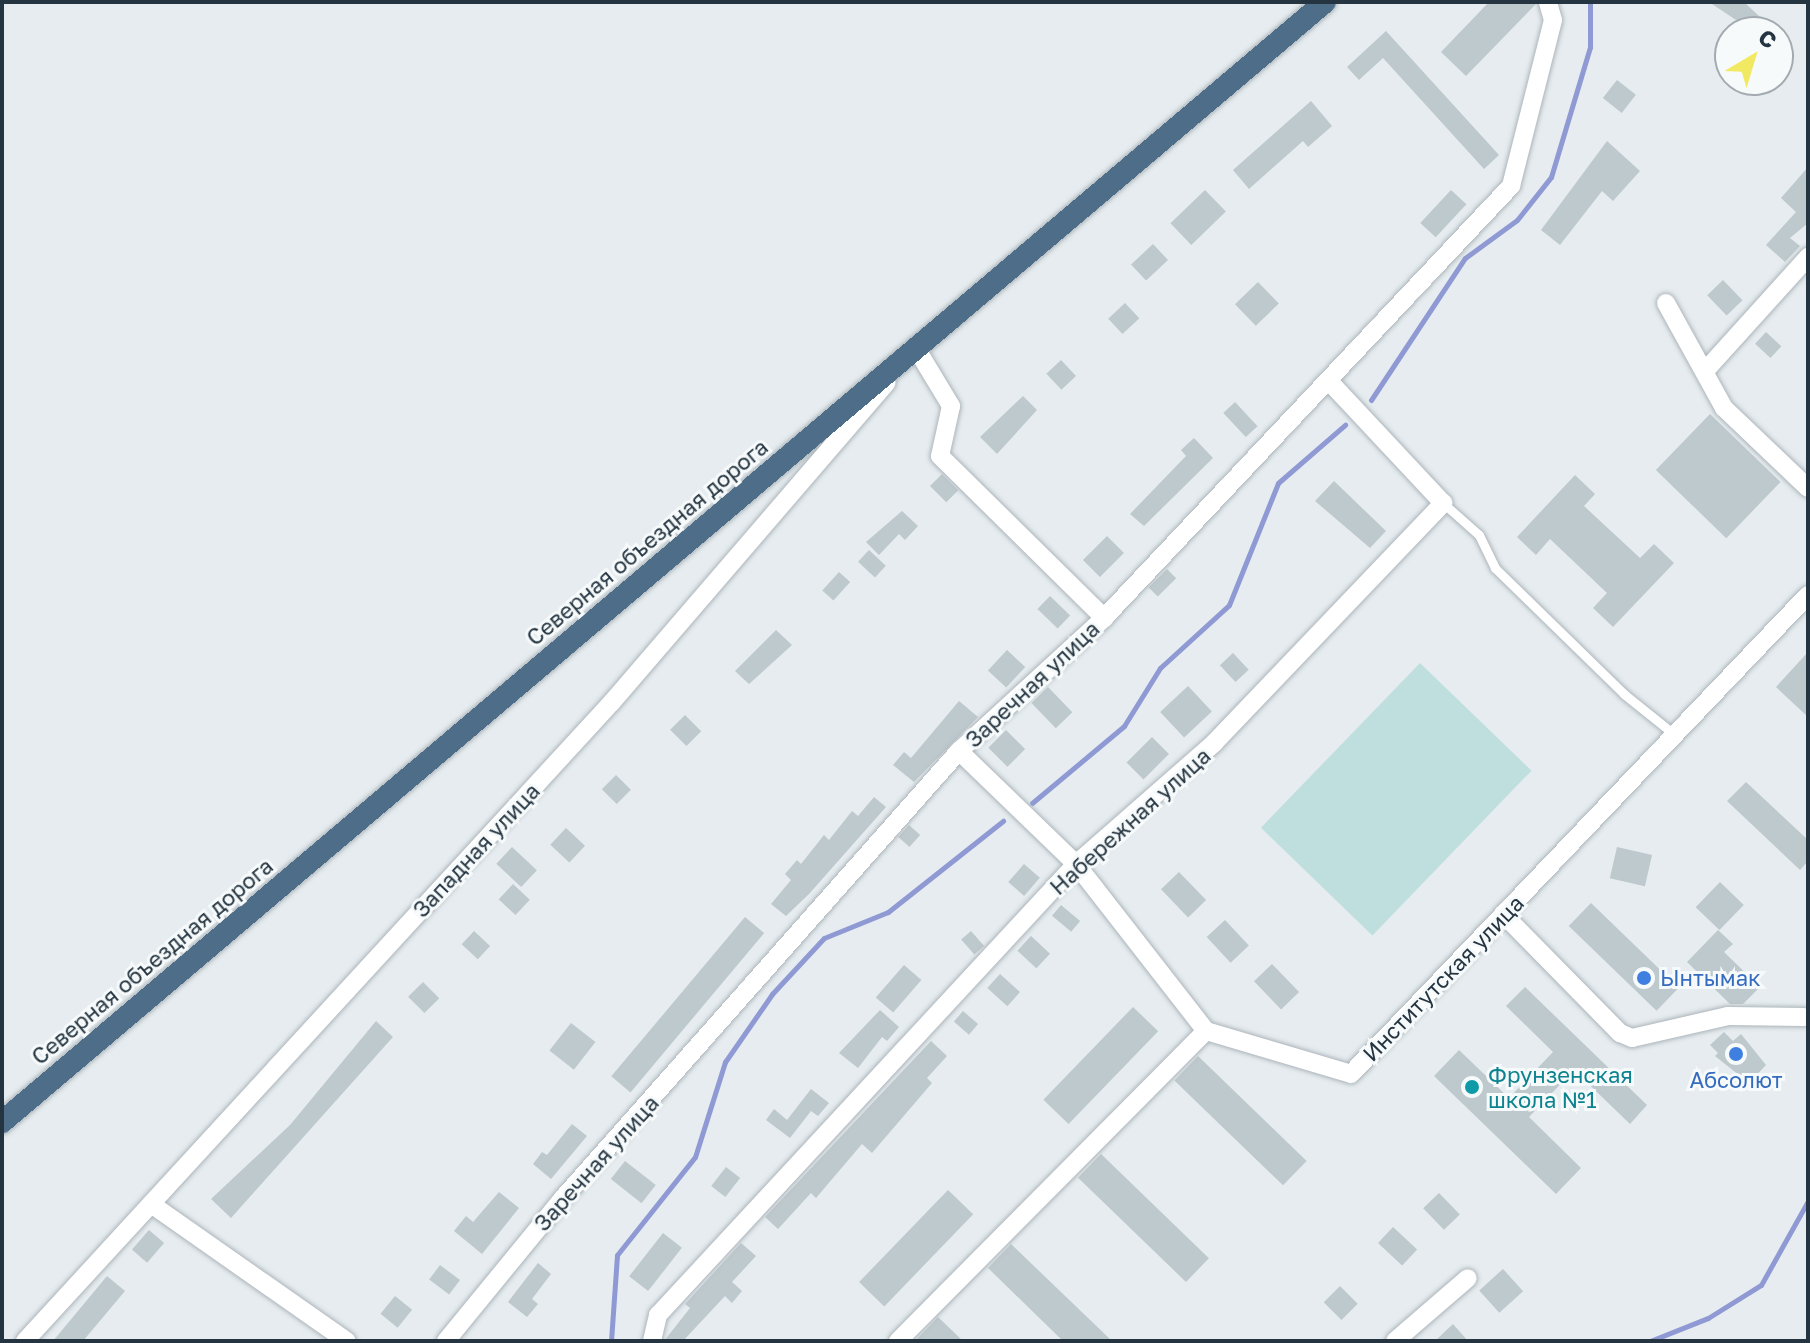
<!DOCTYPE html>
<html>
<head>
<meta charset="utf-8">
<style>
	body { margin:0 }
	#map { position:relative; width:1810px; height:1343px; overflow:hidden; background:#e6ecef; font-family:"Golos Text",sans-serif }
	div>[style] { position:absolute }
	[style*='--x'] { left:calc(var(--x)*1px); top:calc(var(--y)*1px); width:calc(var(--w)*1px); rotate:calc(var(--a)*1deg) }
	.green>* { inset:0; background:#bfdfde; transform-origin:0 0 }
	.stream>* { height:5px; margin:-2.5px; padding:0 2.5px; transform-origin:2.5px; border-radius:2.5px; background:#8f99d3 }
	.building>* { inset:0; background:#bec9cd; transform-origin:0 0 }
	.roads { filter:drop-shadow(0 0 2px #acb5bb) drop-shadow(0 0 2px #acb5bb) }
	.service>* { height:9px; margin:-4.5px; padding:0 4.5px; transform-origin:4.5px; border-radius:4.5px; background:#fff }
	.minor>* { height:18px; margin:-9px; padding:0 9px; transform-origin:9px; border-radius:9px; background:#fff }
	.trunk>* { height:22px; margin:-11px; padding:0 11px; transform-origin:11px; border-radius:11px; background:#4e6d88 }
	.dots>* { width:22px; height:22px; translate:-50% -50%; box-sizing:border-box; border:4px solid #f7fafb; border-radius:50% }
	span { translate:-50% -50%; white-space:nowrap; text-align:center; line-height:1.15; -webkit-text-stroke:6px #f7fafb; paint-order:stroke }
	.street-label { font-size:22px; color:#243541 }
	.shop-label { font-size:22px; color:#366cbe }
	.left { translate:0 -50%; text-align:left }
	.culture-label { font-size:22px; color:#0d838f }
	.frame { position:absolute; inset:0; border:4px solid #243541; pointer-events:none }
	.north { position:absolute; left:1714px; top:16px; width:80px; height:80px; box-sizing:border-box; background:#f7fafb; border:2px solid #a3abb1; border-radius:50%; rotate:38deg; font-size:22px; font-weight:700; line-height:32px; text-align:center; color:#243541 }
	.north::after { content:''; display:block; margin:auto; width:28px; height:36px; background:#f1e961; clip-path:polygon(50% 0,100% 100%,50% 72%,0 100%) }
</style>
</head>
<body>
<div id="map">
	<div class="green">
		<div style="left:1420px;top:663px;width:155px;height:229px;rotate:44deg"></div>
	</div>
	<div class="stream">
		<div style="--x:1371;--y:400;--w:170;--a:-56.5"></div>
		<div style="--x:1465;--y:258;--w:64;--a:-36.2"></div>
		<div style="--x:1517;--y:220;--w:55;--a:-51.7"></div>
		<div style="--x:1551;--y:177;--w:136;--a:-73.3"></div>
		<div style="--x:1590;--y:47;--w:45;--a:-90"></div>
		<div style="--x:1032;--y:803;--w:120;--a:-39.9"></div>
		<div style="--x:1124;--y:726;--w:68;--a:-58.2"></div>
		<div style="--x:1160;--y:668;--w:93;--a:-42.4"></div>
		<div style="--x:1229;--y:605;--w:131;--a:-68.1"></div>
		<div style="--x:1278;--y:483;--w:89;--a:-40.9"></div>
		<div style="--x:611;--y:1341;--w:86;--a:-86"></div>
		<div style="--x:617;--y:1255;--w:125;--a:-51.5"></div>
		<div style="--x:695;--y:1157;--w:100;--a:-72.5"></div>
		<div style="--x:725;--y:1062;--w:83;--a:-55.3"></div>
		<div style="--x:772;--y:994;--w:76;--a:-47.1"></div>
		<div style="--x:824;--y:938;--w:69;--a:-22.1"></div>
		<div style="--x:888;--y:912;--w:147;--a:-38.4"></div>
		<div style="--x:1650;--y:1341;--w:62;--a:-21.6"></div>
		<div style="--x:1708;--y:1318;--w:62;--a:-31.9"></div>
		<div style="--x:1761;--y:1285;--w:96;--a:-60.8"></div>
	</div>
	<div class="building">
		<div style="clip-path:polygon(1489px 2px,1536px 4px,1466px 76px,1441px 52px)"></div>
		<div style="clip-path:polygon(1709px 2px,1744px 2px,1776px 32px,1754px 32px)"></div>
		<div style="clip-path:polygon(1386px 31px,1499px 155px,1484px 169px,1383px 58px,1359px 80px,1347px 67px)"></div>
		<div style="left:1617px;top:80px;width:24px;height:23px;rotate:38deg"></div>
		<div style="clip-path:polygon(1311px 101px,1332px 126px,1308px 147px,1303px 141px,1249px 189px,1233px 170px)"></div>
		<div style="clip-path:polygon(1607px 141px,1640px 171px,1613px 201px,1602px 191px,1560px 245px,1541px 230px)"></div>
		<div style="clip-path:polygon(1808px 167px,1808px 223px,1790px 238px,1800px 246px,1785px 262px,1766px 245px,1796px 212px,1781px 198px)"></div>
		<div style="left:1205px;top:190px;width:30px;height:48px;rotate:46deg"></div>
		<div style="left:1451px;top:190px;width:21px;height:45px;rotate:43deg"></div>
		<div style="left:1153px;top:244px;width:22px;height:30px;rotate:47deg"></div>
		<div style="left:1723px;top:280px;width:28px;height:22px;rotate:46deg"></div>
		<div style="left:1258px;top:282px;width:30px;height:32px;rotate:46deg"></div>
		<div style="left:1125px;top:303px;width:21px;height:23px;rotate:47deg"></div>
		<div style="left:1766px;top:332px;width:21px;height:16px;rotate:43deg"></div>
		<div style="left:1061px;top:360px;width:22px;height:20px;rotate:47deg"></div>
		<div style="clip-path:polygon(1023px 396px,1037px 410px,997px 454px,980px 437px)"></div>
		<div style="left:1235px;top:402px;width:33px;height:16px;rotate:47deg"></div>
		<div style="left:1710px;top:414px;width:98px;height:78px;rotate:44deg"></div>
		<div style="clip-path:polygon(1194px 438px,1213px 458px,1144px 526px,1130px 514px,1186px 456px,1181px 450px)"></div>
		<div style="left:942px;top:474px;width:23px;height:17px;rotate:45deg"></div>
		<div style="clip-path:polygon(1575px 475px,1595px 494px,1584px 506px,1640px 558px,1654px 544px,1674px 563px,1613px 627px,1593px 608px,1607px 593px,1550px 539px,1536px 555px,1517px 537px)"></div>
		<div style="clip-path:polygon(1334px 481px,1386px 531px,1370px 548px,1315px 501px)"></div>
		<div style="clip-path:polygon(902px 511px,918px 526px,905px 540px,899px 534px,879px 555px,866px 542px)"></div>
		<div style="left:1107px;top:536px;width:24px;height:34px;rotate:45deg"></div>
		<div style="left:869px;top:550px;width:23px;height:16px;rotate:43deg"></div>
		<div style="left:1167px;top:569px;width:13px;height:26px;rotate:45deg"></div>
		<div style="left:839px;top:572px;width:15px;height:25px;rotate:42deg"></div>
		<div style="left:1050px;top:596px;width:28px;height:18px;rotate:44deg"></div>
		<div style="clip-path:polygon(776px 630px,792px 645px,749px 684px,735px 671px)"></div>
		<div style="left:1007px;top:650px;width:25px;height:28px;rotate:43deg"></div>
		<div style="clip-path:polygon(1808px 652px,1808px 717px,1776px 687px)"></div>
		<div style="left:1233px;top:653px;width:23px;height:18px;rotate:47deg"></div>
		<div style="left:1188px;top:686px;width:35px;height:38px;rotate:47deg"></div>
		<div style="left:1048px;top:687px;width:35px;height:23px;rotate:46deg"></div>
		<div style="clip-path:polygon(959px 701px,978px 717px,914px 782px,893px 765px,904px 752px,911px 758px)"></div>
		<div style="left:685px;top:715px;width:23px;height:21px;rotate:45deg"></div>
		<div style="left:1006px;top:730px;width:27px;height:25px;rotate:45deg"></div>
		<div style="left:1152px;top:737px;width:24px;height:36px;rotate:45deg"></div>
		<div style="left:616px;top:775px;width:21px;height:20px;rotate:45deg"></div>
		<div style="clip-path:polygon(1746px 782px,1808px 840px,1808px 861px,1800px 870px,1727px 801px)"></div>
		<div style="clip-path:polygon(874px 797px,886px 807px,809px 894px,786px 916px,771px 904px,791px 880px,785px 874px,797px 860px,801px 864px,824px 835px,829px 840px,852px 811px,858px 816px)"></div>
		<div style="left:909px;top:825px;width:15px;height:16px;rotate:42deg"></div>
		<div style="left:566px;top:828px;width:26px;height:23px;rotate:43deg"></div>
		<div style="left:512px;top:847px;width:34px;height:23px;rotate:43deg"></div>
		<div style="left:1617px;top:847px;width:36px;height:32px;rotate:13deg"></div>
		<div style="left:1024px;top:864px;width:21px;height:24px;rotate:41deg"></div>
		<div style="left:1179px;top:872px;width:39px;height:25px;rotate:46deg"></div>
		<div style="left:1720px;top:882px;width:33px;height:35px;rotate:44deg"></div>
		<div style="left:513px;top:884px;width:23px;height:21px;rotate:43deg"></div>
		<div style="left:1591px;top:903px;width:122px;height:32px;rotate:44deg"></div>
		<div style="left:1061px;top:905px;width:25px;height:14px;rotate:40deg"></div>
		<div style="left:745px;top:917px;width:25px;height:208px;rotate:40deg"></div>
		<div style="left:1225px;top:920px;width:35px;height:25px;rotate:47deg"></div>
		<div style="clip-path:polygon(1718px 930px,1733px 944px,1724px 952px,1760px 987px,1743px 1004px,1730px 1004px,1687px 962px)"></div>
		<div style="left:474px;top:931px;width:22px;height:18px;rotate:43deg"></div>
		<div style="left:971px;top:931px;width:20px;height:13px;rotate:49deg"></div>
		<div style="left:1031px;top:936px;width:26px;height:20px;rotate:43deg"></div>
		<div style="left:1272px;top:964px;width:39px;height:25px;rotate:46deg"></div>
		<div style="left:904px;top:965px;width:23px;height:43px;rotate:41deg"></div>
		<div style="left:1000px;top:974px;width:27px;height:19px;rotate:42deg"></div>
		<div style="left:423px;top:982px;width:23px;height:21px;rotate:45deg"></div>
		<div style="clip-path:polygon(1525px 987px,1647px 1105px,1630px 1124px,1574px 1070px,1529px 1117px,1581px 1168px,1556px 1194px,1434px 1076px,1459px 1050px,1509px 1098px,1553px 1052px,1506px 1006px)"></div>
		<div style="left:1133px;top:1007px;width:35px;height:129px;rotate:44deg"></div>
		<div style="clip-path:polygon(880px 1010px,899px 1027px,887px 1041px,882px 1037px,858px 1068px,839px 1053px)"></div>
		<div style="left:963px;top:1011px;width:20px;height:14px;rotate:41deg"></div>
		<div style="clip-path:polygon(376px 1021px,393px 1037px,231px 1218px,211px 1199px,290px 1125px)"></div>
		<div style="left:571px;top:1023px;width:31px;height:35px;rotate:38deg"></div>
		<div style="clip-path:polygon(1724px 1032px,1733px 1041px,1741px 1034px,1766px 1065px,1749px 1083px,1715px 1056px,1718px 1053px,1710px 1045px)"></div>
		<div style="clip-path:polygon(931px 1041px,947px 1056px,927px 1078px,932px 1083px,872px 1153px,862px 1144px,816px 1198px,811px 1193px,778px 1229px,765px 1217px)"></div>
		<div style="left:1198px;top:1056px;width:151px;height:34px;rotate:44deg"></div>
		<div style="clip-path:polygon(811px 1089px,829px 1103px,818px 1116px,811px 1111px,790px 1138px,766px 1120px,774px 1109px,787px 1120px)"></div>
		<div style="clip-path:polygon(572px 1124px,587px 1136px,551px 1179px,533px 1164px,542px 1152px,547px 1155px)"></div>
		<div style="left:1101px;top:1154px;width:150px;height:33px;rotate:44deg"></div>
		<div style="left:625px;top:1161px;width:39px;height:23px;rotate:38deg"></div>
		<div style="left:726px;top:1167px;width:18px;height:24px;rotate:38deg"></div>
		<div style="left:948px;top:1190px;width:35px;height:128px;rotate:44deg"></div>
		<div style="clip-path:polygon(499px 1192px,519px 1208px,482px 1254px,454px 1231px,466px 1216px,473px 1222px)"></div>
		<div style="left:1439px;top:1193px;width:30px;height:22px;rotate:46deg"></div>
		<div style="left:1393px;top:1227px;width:33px;height:22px;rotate:43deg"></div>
		<div style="left:149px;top:1230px;width:20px;height:26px;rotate:41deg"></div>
		<div style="left:663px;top:1233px;width:24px;height:55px;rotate:38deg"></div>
		<div style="clip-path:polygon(741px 1243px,756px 1256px,732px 1282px,742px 1291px,732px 1303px,725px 1296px,683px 1341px,664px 1341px,690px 1308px,685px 1304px)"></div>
		<div style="clip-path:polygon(1011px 1244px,1112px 1341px,1063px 1341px,988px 1268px)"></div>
		<div style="clip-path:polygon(538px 1263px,551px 1274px,532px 1299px,538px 1304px,527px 1317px,508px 1302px)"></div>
		<div style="left:440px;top:1265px;width:25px;height:18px;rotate:37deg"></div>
		<div style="left:1503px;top:1269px;width:30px;height:32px;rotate:48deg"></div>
		<div style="clip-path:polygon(107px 1276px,125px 1291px,83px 1341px,53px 1341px)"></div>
		<div style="left:1340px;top:1286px;width:25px;height:23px;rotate:45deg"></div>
		<div style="left:395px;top:1296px;width:22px;height:23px;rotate:39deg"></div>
		<div style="clip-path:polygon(938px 1317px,963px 1341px,915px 1341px)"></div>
		<div style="clip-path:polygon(1453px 1324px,1468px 1341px,1435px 1341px)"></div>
	</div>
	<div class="roads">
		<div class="service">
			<div style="--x:1443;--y:503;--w:48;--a:41.6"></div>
			<div style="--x:1479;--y:535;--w:37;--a:64"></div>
			<div style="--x:1495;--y:568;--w:180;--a:44.3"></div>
			<div style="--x:1624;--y:694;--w:65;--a:38.8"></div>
		</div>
		<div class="minor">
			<div style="--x:1666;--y:303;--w:120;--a:61.1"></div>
			<div style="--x:1724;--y:408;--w:116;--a:43.6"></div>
			<div style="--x:908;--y:358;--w:13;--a:-51"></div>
			<div style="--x:916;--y:348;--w:68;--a:58.9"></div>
			<div style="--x:951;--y:406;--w:51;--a:102.4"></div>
			<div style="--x:940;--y:456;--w:231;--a:44.6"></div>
			<div style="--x:1705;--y:371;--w:154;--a:-47.9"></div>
			<div style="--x:959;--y:751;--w:163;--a:44"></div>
			<div style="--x:1076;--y:864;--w:212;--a:52.1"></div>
			<div style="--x:1503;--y:914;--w:167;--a:45.5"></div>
			<div style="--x:1620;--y:1033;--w:13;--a:23"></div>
			<div style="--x:1632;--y:1038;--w:98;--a:-12.9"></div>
			<div style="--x:1728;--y:1016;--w:76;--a:0.8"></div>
			<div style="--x:1206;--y:1031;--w:151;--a:16.5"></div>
			<div style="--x:1351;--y:1074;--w:662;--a:-46.35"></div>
			<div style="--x:151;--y:1204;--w:239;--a:35"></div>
			<div style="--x:25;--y:1341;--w:868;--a:-47.43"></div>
			<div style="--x:612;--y:702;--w:421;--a:-49.3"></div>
			<div style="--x:446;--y:1341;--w:186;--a:-50.7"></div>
			<div style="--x:564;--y:1197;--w:596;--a:-48.47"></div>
			<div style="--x:959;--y:751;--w:197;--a:-42.5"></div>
			<div style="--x:1104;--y:618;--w:594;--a:-46.71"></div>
			<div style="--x:1511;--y:186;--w:171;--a:-75.8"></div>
			<div style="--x:1553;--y:20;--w:19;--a:-106"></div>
			<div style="--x:652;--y:1341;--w:27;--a:-77"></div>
			<div style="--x:658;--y:1315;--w:615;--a:-47.17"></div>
			<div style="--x:1076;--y:864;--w:184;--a:-41.2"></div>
			<div style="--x:1214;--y:743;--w:332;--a:-46.3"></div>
			<div style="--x:1443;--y:503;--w:168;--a:-133.1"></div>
			<div style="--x:898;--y:1341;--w:437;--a:-45.2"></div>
			<div style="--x:1395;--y:1341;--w:96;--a:-40.8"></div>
		</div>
		<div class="trunk">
			<div style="--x:2;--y:1122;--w:1733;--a:-40.25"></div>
		</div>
	</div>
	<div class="dots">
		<div style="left:1644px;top:978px;background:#3f7fe0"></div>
		<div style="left:1736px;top:1054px;background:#3f7fe0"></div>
		<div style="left:1472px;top:1087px;background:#0f9aa8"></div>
	</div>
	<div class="street-label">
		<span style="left:647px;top:542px;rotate:-40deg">Северная объездная дорога</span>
		<span style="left:1032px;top:684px;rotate:-43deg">Заречная улица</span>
		<span style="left:1130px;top:821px;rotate:-42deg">Набережная улица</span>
		<span style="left:476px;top:850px;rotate:-47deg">Западная улица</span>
		<span style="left:152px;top:961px;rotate:-40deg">Северная объездная дорога</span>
		<span style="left:1443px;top:978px;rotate:-46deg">Институтская улица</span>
		<span style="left:596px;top:1163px;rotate:-48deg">Заречная улица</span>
	</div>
	<div class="shop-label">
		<span class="left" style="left:1660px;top:978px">Ынтымак</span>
		<span style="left:1736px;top:1080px">Абсолют</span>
	</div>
	<div class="culture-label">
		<span class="left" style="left:1488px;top:1087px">Фрунзенская<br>школа №1</span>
	</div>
	<div class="frame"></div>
	<div class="north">С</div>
</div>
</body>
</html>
